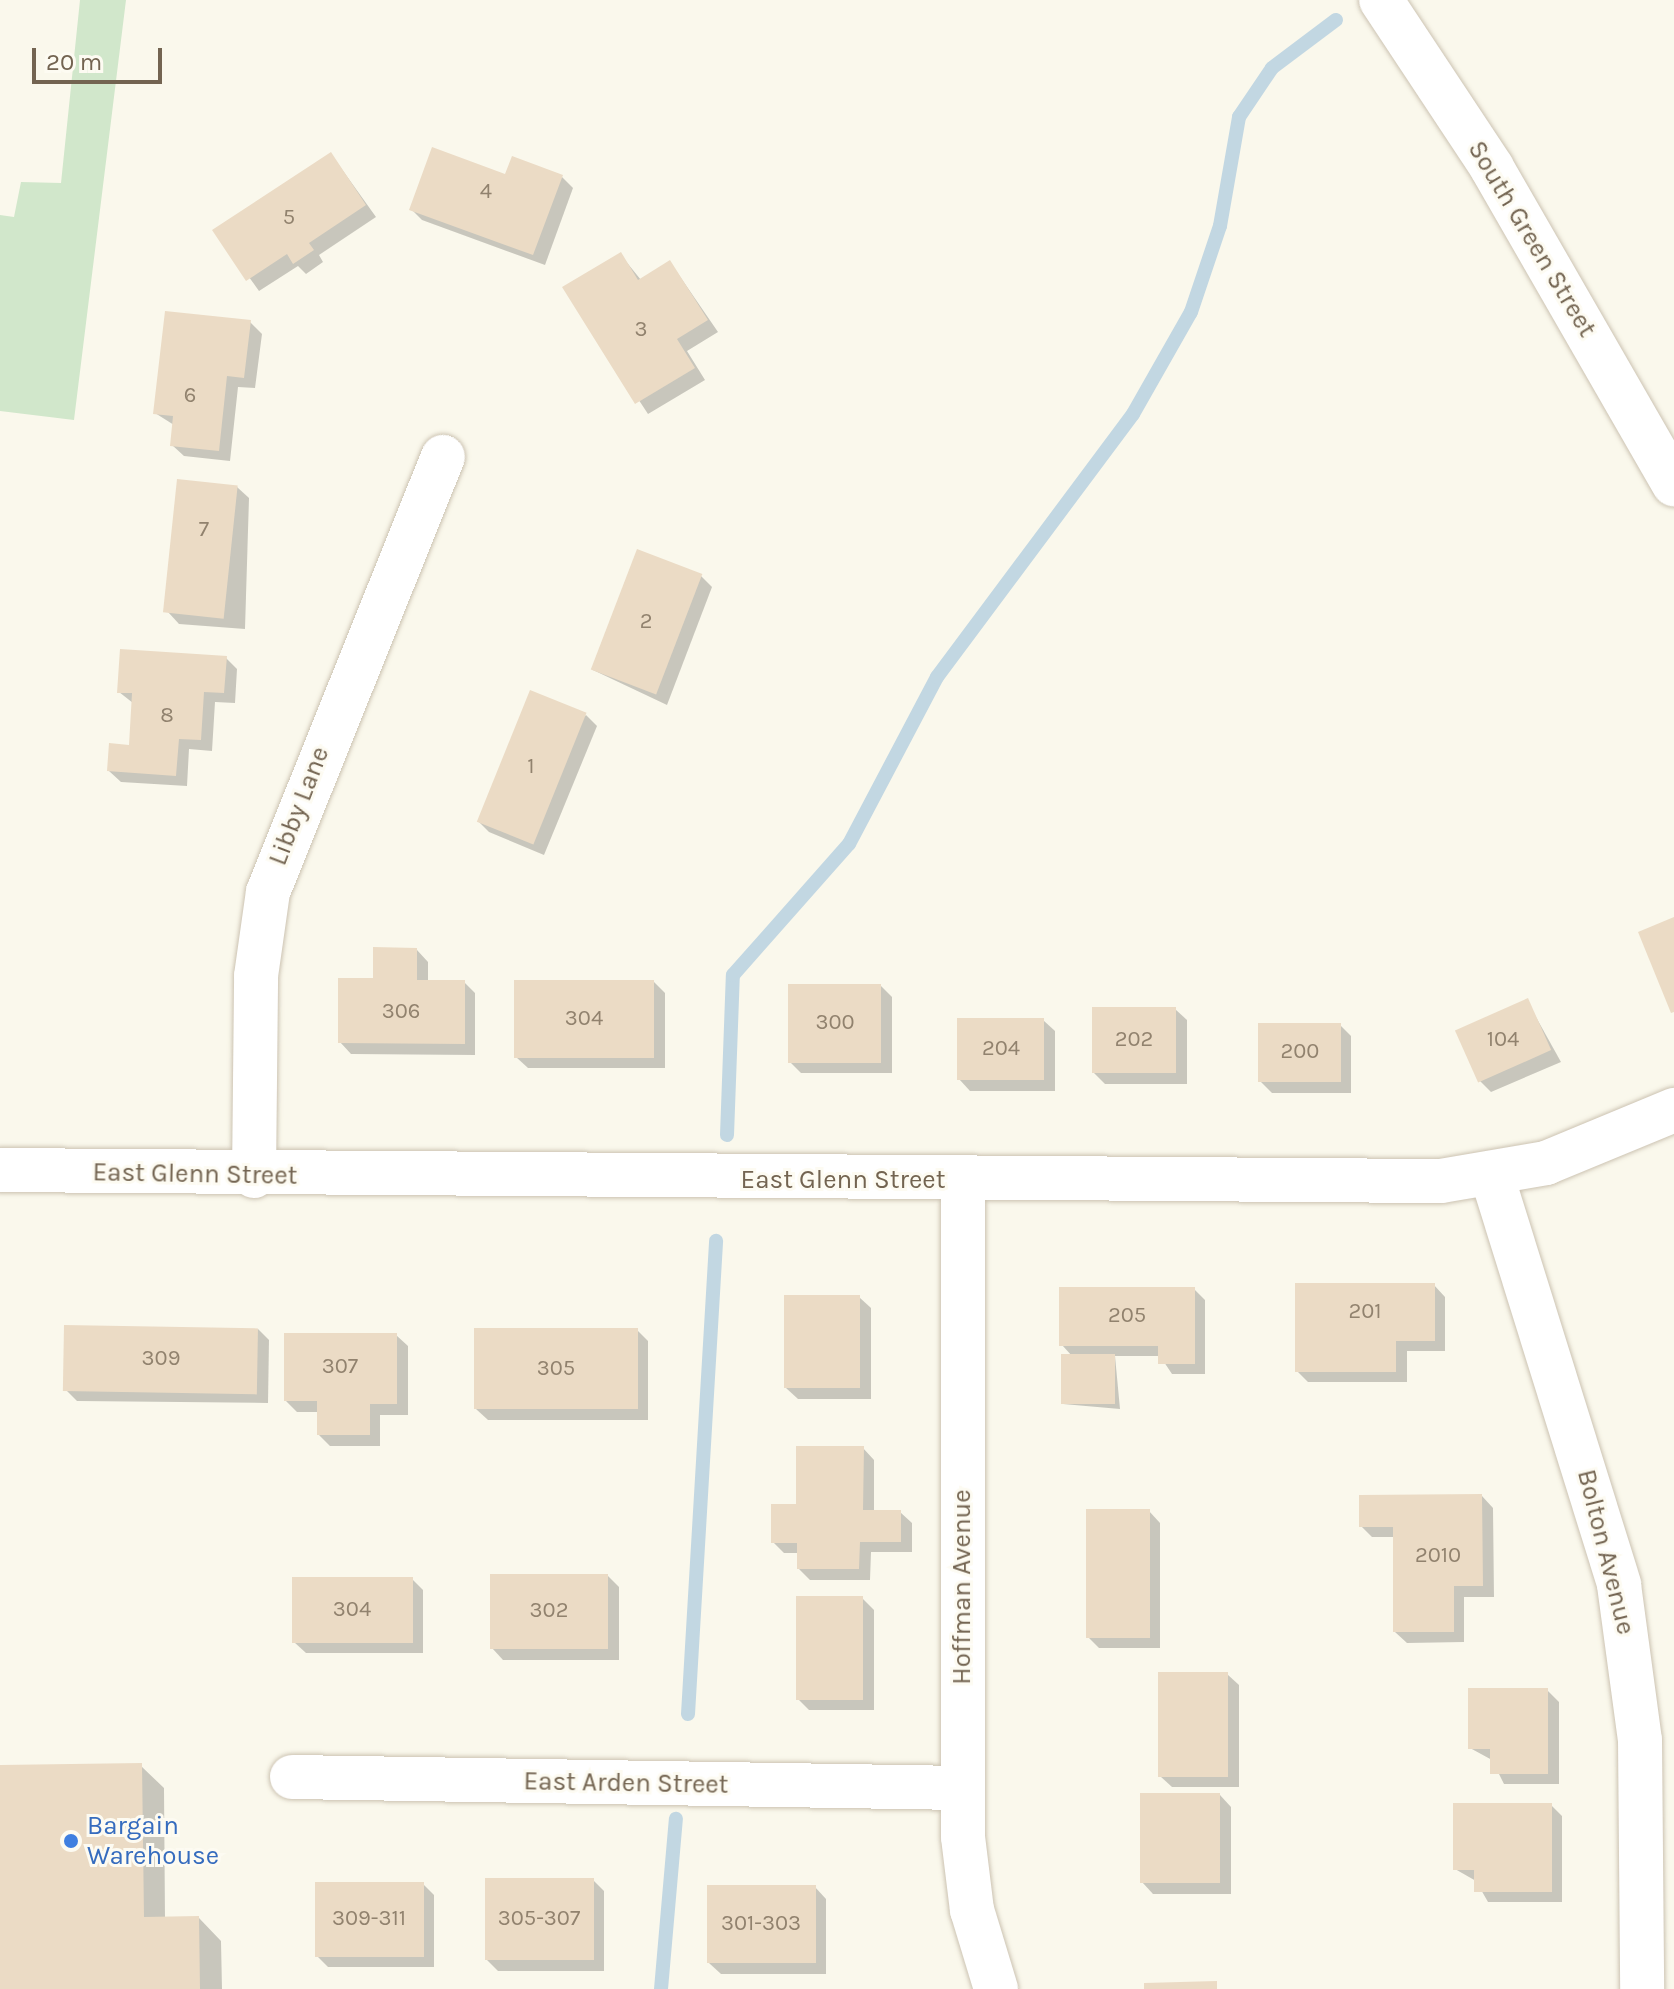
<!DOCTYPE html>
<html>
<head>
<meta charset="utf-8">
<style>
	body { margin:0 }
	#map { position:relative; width:1674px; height:1989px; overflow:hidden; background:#faf8ec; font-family:Karla,sans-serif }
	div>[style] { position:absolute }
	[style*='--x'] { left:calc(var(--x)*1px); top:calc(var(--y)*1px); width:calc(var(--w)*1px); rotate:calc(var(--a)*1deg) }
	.green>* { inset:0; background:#d1e7cb }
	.shadow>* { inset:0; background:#0003 }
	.stream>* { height:14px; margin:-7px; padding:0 7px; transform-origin:7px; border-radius:7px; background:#c2d7e2 }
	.building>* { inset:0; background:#ebdbc5; transform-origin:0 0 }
	.roads { filter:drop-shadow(0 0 2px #ccc3b2) drop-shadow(0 0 2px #ccc3b2) }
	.minor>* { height:44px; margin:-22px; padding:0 22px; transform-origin:22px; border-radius:22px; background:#fff }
	.tertiary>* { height:44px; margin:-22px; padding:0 22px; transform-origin:22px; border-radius:22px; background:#fff }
	.dots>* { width:22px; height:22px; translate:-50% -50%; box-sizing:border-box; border:4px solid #fdfbf2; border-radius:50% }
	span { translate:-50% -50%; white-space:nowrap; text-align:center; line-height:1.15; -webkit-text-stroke:6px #fdfbf2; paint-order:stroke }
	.number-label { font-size:22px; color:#91826e }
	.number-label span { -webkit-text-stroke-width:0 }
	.street-label { font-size:26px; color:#736451 }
	.shop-label { font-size:26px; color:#366cbe }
	.left { translate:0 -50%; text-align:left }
	.scale { position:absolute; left:32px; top:48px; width:130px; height:36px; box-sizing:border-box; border:4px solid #736451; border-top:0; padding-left:10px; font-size:24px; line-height:28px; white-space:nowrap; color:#736451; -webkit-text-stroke:6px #fdfbf2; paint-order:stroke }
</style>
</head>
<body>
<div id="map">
	<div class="green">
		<div style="clip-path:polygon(80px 0,126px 0,74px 420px,0 411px,0 215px,14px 217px,21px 182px,61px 183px)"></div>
	</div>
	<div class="shadow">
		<div style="clip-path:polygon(331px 154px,376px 217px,319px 255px,323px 262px,306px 274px,298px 266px,259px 291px,215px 230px)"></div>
		<div style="clip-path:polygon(506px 177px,562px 177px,573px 188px,545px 265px,422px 220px,411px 209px)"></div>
		<div style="clip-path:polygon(620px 254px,641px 280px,670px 262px,718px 332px,687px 351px,705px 380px,648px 414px,565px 288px)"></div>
		<div style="clip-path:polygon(250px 322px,262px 334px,255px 388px,238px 387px,230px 461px,184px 456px,172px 445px,174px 425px,155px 413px)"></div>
		<div style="clip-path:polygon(237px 487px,249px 498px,245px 629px,179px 624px,168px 612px)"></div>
		<div style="clip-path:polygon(701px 576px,712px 587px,667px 705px,593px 670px)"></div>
		<div style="clip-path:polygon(226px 658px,237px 669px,235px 703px,215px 702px,212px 751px,189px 749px,187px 786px,121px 782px,109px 771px,131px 747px,133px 703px,119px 692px)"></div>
		<div style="clip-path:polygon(586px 715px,597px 726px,544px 855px,489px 832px,478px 821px)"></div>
		<div style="clip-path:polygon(417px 950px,428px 962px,428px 982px,464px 982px,475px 993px,475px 1055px,351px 1054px,340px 1042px,375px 980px)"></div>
		<div style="clip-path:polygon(654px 982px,665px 993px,665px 1068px,528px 1068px,516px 1057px)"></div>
		<div style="clip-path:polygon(881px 986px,892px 997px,892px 1073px,801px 1073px,790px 1062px)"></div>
		<div style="clip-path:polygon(1527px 1001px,1561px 1062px,1491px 1092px,1480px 1081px)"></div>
		<div style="clip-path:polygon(1175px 1009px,1187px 1020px,1187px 1084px,1105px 1084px,1094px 1073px)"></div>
		<div style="clip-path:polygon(1043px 1020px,1055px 1031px,1055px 1091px,970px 1091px,959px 1079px)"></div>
		<div style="clip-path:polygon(1340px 1025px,1351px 1036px,1351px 1093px,1272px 1093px,1260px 1081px)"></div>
		<div style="clip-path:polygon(1434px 1285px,1445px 1297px,1445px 1351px,1407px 1351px,1407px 1382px,1308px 1382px,1297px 1371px)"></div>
		<div style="clip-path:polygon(1194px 1289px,1205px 1300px,1205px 1374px,1172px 1374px,1160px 1356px,1115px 1356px,1120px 1409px,1063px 1404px,1072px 1356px,1062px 1345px)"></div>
		<div style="clip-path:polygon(859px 1297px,871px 1308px,871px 1399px,798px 1399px,786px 1388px)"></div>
		<div style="clip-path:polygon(258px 1329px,269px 1340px,268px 1403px,77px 1401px,66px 1390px)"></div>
		<div style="clip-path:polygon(637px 1330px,648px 1341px,648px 1420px,488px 1420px,476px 1409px)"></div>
		<div style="clip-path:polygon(396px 1335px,408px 1346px,408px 1415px,380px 1415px,380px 1446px,330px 1446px,319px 1435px,319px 1412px,297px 1412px,286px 1401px)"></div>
		<div style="clip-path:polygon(863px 1448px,874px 1460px,874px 1512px,900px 1512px,912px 1523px,912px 1552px,871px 1552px,870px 1580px,810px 1580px,799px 1569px,799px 1553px,784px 1553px,773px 1542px,798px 1506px)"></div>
		<div style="clip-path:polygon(1482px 1496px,1493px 1508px,1494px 1597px,1464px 1597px,1464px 1642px,1407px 1643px,1395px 1632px,1395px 1537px,1372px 1537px,1361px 1526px)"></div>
		<div style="clip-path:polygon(1149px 1511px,1160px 1523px,1160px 1648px,1099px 1648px,1088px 1637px)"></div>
		<div style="clip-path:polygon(608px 1576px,619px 1587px,619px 1660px,503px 1660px,492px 1648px)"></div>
		<div style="clip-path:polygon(412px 1579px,423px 1590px,423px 1653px,306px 1653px,294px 1642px)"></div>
		<div style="clip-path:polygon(862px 1598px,874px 1610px,874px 1710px,809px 1710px,798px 1699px)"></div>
		<div style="clip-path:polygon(1227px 1674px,1239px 1685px,1239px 1787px,1172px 1787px,1160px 1776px)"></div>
		<div style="clip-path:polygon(1547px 1690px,1559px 1702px,1559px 1784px,1504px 1784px,1492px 1760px,1470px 1748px)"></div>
		<div style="clip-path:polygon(141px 1766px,164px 1788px,165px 1919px,199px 1918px,221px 1941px,222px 1989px,0 1989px,0 1767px)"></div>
		<div style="clip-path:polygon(1220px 1795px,1231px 1807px,1231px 1894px,1153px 1894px,1142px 1882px)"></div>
		<div style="clip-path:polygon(1551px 1805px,1562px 1816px,1562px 1902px,1488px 1902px,1476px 1881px,1455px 1869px)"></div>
		<div style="clip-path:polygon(593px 1880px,604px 1891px,604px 1971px,498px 1971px,487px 1960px)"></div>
		<div style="clip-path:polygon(423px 1884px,434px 1895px,434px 1967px,328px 1967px,317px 1956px)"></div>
		<div style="clip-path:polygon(815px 1887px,826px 1899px,826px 1974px,721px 1974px,709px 1963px)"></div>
	</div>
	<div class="stream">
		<div style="--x:727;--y:1135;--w:160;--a:-87.9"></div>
		<div style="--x:733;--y:975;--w:175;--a:-48.5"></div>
		<div style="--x:849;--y:844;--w:189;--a:-62.2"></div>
		<div style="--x:937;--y:677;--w:328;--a:-53.3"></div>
		<div style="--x:1133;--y:414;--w:117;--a:-60.4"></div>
		<div style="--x:1191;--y:312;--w:91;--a:-71.4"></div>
		<div style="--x:1220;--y:226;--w:111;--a:-80.1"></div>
		<div style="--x:1239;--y:117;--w:59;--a:-56"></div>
		<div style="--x:1272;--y:68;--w:80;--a:-36.9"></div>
		<div style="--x:688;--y:1714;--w:474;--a:-86.6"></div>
		<div style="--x:661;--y:1989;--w:171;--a:-85"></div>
	</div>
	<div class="building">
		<div style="clip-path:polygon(432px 147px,505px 174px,512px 156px,563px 175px,533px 255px,409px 210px)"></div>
		<div style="clip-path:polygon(331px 152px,366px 205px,309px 243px,314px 250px,293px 264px,287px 254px,246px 281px,212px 230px)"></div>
		<div style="clip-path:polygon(621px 252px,638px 280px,670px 260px,708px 320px,677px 339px,695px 368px,635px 404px,562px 287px)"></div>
		<div style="clip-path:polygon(165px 311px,251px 320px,244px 378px,227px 376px,219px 451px,170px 446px,173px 416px,153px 414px)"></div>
		<div style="left:177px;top:479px;width:61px;height:134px;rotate:6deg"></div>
		<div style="left:637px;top:549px;width:70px;height:129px;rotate:21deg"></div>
		<div style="clip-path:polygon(120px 649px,227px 656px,224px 693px,204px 692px,201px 740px,179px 739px,176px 776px,107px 771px,109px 743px,129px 745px,132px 693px,117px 693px)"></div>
		<div style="left:530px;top:690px;width:61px;height:142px;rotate:22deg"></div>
		<div style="clip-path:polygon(1674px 917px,1674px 1012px,1671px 1013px,1638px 932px)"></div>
		<div style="clip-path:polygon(373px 947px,417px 948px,417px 980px,465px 980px,465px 1044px,338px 1043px,338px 978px,373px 978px)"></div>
		<div style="left:514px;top:980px;width:140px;height:78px"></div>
		<div style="left:788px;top:984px;width:93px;height:79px"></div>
		<div style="left:1528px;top:998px;width:57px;height:80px;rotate:66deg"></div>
		<div style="left:1092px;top:1007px;width:84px;height:66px"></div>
		<div style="left:957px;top:1018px;width:87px;height:62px"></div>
		<div style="left:1258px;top:1023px;width:83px;height:59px"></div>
		<div style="clip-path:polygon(1295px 1283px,1435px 1283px,1435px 1341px,1396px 1341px,1396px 1372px,1295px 1372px)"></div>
		<div style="clip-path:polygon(1059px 1287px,1195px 1287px,1195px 1364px,1158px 1364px,1158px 1346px,1059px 1346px)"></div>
		<div style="left:784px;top:1295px;width:76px;height:93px"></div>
		<div style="left:64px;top:1325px;width:194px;height:66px;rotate:1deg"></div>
		<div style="left:474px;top:1328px;width:164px;height:81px"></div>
		<div style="clip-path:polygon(284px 1333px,397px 1333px,397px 1404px,370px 1404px,370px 1435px,317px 1435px,317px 1401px,284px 1401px)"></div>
		<div style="left:1061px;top:1354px;width:54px;height:50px"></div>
		<div style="clip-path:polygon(796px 1446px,864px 1446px,863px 1510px,901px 1510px,901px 1542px,860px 1542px,859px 1569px,797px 1569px,797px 1543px,771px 1543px,771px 1504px,796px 1504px)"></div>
		<div style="clip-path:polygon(1482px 1494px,1483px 1586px,1454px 1586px,1454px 1632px,1393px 1632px,1393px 1527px,1359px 1527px,1359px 1495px)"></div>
		<div style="left:1086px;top:1509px;width:64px;height:129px"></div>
		<div style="left:490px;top:1574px;width:118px;height:75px"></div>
		<div style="left:292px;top:1577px;width:121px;height:66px"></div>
		<div style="left:796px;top:1596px;width:67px;height:104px"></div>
		<div style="left:1158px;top:1672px;width:70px;height:105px"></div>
		<div style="clip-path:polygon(1468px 1688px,1548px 1688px,1548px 1774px,1490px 1774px,1490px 1749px,1468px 1749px)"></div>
		<div style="clip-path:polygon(142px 1763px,144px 1917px,199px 1916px,200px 1989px,0 1989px,0 1765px)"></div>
		<div style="left:1140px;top:1793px;width:80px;height:90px"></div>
		<div style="clip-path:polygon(1453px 1803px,1552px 1803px,1552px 1892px,1474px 1892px,1474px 1870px,1453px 1870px)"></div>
		<div style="left:485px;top:1878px;width:109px;height:82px"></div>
		<div style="left:315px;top:1882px;width:109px;height:75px"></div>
		<div style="left:707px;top:1885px;width:109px;height:78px"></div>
		<div style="clip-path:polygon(1217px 1981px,1217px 1989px,1144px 1989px,1144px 1983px)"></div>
	</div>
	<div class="roads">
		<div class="minor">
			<div style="--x:0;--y:1170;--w:1441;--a:0.44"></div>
			<div style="--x:1441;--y:1181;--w:107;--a:-9.7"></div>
			<div style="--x:1546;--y:1163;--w:139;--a:-22.5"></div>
			<div style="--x:254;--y:1176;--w:200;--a:-89.4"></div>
			<div style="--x:256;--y:976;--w:85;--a:-81.9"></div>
			<div style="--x:268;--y:892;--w:469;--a:-68.1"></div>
			<div style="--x:1492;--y:1176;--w:428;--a:72.7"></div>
			<div style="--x:1619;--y:1585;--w:156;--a:82.3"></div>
			<div style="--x:1640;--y:1740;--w:249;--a:89.5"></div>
			<div style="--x:963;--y:1181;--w:656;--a:90"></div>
			<div style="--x:963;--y:1837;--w:74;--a:83"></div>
			<div style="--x:972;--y:1910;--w:83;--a:73.1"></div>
			<div style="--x:292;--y:1777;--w:669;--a:0.94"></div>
		</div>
		<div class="tertiary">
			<div style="--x:1381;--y:0;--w:201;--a:56.5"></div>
			<div style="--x:1492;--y:168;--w:365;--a:60.1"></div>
		</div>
	</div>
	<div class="dots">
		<div style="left:71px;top:1841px;background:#3f7fe0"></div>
	</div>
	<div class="number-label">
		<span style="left:486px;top:192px">4</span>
		<span style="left:289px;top:218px">5</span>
		<span style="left:641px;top:330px">3</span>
		<span style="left:190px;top:396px">6</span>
		<span style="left:204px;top:530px">7</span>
		<span style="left:646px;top:622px">2</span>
		<span style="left:167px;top:716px">8</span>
		<span style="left:531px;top:767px">1</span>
		<span style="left:401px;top:1012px">306</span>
		<span style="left:584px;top:1019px">304</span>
		<span style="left:835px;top:1023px">300</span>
		<span style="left:1134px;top:1040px">202</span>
		<span style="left:1503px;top:1040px">104</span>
		<span style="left:1001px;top:1049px">204</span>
		<span style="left:1300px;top:1052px">200</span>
		<span style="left:1365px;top:1312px">201</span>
		<span style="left:1127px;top:1316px">205</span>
		<span style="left:161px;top:1359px">309</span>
		<span style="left:340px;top:1367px">307</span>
		<span style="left:556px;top:1369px">305</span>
		<span style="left:1438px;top:1556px">2010</span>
		<span style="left:352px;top:1610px">304</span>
		<span style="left:549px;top:1611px">302</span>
		<span style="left:369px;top:1919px">309-311</span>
		<span style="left:539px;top:1919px">305-307</span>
		<span style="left:761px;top:1924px">301-303</span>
	</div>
	<div class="street-label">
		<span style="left:1532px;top:239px;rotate:59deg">South Green Street</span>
		<span style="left:299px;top:806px;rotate:-69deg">Libby Lane</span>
		<span style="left:195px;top:1174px;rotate:1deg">East Glenn Street</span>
		<span style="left:843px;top:1180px">East Glenn Street</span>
		<span style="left:1606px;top:1552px;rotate:76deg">Bolton Avenue</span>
		<span style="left:962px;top:1587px;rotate:-90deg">Hoffman Avenue</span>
		<span style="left:626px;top:1783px;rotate:1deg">East Arden Street</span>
	</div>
	<div class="shop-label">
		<span class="left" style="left:87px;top:1841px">Bargain<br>Warehouse</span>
	</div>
	<div class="scale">20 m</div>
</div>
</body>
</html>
